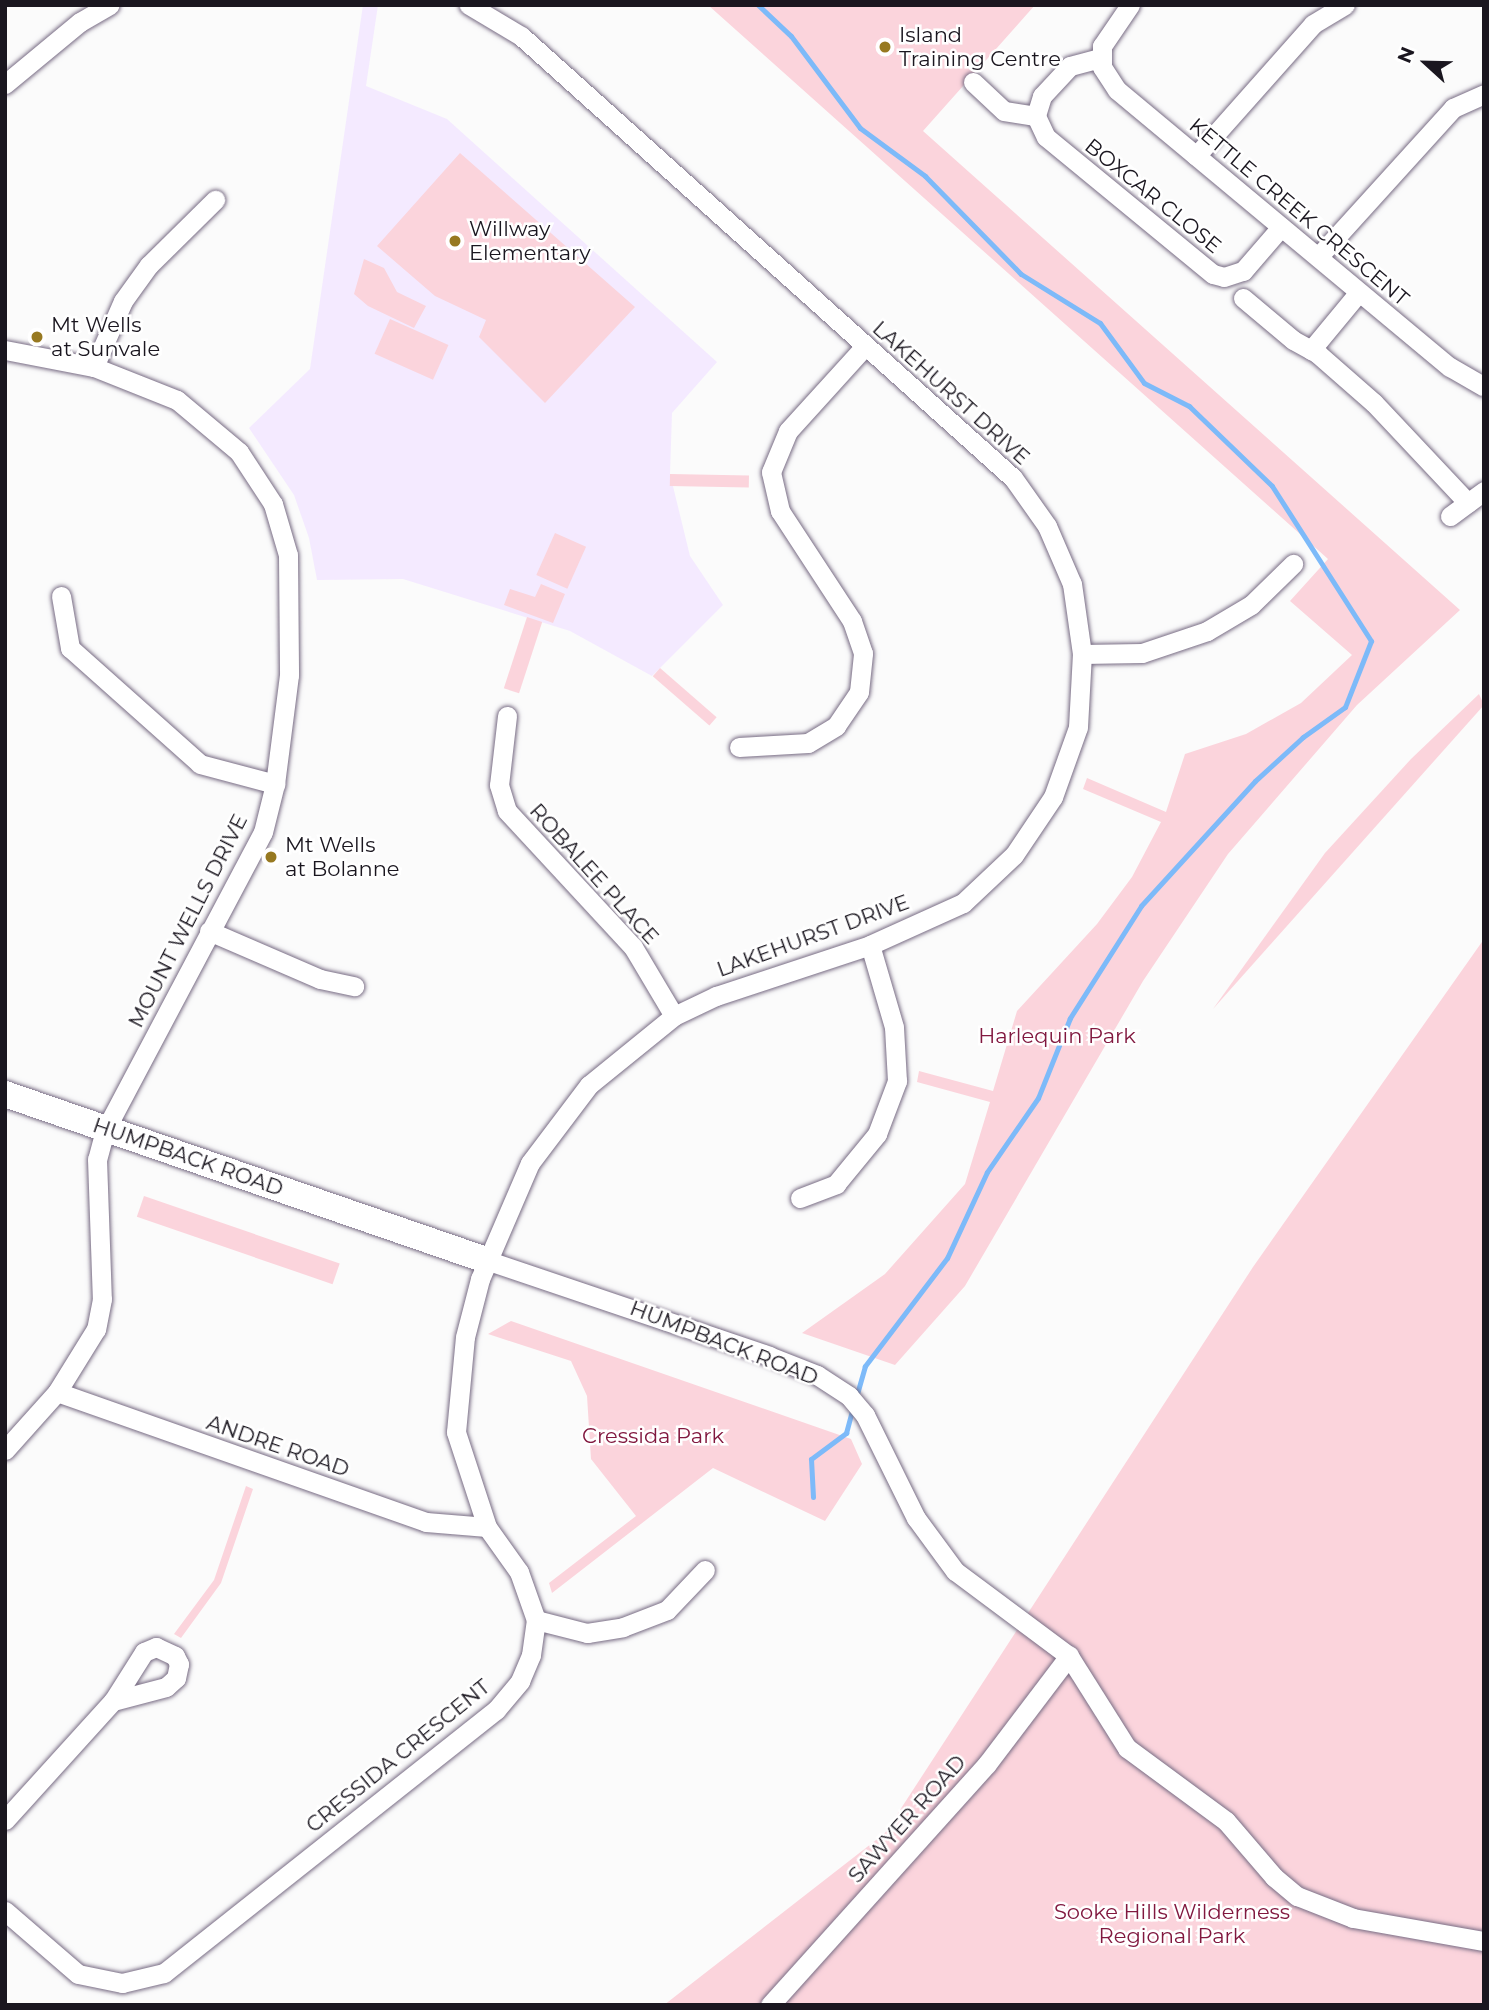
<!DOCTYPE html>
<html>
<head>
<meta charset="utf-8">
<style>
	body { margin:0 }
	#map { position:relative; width:1489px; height:2010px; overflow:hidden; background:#fbfbfb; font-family:Montserrat,sans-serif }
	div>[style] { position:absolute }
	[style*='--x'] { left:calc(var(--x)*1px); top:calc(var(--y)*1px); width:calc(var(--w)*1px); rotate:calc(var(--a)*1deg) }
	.built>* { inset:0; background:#f4eaff }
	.green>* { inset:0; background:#fbd4dc; transform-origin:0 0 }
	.stream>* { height:5px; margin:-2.5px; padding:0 2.5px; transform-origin:2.5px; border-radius:2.5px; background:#7dbaf9 }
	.roads { filter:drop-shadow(0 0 2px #786c84) drop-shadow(0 0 2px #786c84) }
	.street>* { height:19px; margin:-9.5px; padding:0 9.5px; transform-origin:9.5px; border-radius:9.5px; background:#fff }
	.secondary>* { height:26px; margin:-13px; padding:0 13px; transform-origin:13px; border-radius:13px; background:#fff }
	.dots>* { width:19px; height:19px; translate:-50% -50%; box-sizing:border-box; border:4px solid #fff; border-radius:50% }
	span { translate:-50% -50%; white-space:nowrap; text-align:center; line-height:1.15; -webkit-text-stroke:5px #fff; paint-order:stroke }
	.poi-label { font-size:21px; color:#1a161f }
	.left { translate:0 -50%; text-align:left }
	.street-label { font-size:21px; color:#1a161f }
	.park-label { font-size:21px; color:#81183f }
	.frame { position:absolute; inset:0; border:7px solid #1a161f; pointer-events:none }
	.north { position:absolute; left:1391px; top:28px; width:70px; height:70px; -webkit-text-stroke:5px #fff; paint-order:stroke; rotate:292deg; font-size:19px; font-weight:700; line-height:28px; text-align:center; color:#1a161f }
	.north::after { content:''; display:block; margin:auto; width:24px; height:32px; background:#1a161f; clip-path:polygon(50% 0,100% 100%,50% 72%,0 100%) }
</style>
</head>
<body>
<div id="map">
	<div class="built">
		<div style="clip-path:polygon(363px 5px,378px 5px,366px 86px,447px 119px,717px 362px,672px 413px,670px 474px,690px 556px,723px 605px,652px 676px,570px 631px,403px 579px,317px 580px,309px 538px,294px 495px,249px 428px,310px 369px)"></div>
	</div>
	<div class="green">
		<div style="clip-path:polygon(708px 5px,1035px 5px,923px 131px,1460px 610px,1357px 705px,1228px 854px,1143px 981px,965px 1286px,895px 1365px,802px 1333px,885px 1274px,965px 1184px,990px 1102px,917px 1082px,919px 1071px,993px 1091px,1017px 1011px,1097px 924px,1132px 877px,1161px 822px,1083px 789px,1087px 778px,1166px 812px,1185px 754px,1246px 734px,1301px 703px,1352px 655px,1290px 601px,1328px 559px)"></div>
		<div style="clip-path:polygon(460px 153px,635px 307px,545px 403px,479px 337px,486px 320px,435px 296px,377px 246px)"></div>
		<div style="clip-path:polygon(364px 259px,384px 268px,397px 292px,426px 306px,414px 328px,368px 306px,354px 294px)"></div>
		<div style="left:390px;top:319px;width:64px;height:38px;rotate:24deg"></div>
		<div style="left:670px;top:474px;width:79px;height:12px;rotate:1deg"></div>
		<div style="left:555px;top:533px;width:34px;height:46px;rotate:24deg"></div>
		<div style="clip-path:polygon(541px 584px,565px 594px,553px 623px,504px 605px,510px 589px,535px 597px)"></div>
		<div style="left:527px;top:617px;width:16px;height:75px;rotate:18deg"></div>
		<div style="left:660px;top:668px;width:75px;height:11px;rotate:41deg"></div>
		<div style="clip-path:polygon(1479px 694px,1484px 705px,1213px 1009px,1325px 853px,1411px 759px)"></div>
		<div style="clip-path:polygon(1484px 939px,1484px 2005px,664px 2005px,885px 1833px,1253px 1267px)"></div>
		<div style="left:144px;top:1196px;width:207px;height:22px;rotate:19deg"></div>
		<div style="clip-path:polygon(511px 1321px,851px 1439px,862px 1464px,825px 1521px,713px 1468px,552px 1593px,549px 1583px,636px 1516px,591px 1459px,587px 1396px,571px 1361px,488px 1334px)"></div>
		<div style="clip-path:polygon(246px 1486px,253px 1489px,221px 1583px,181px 1638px,174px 1634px,214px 1580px)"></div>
	</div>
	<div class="stream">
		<div style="--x:758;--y:5;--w:45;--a:43.2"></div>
		<div style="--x:791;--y:36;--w:115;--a:53.1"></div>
		<div style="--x:860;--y:128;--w:81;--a:36.4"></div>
		<div style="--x:925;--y:176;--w:137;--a:45.6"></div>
		<div style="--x:1021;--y:274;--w:93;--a:31.8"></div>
		<div style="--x:1100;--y:323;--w:74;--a:53.7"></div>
		<div style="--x:1144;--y:383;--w:51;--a:27.1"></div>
		<div style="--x:1189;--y:406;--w:115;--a:43.9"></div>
		<div style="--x:1272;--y:486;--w:184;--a:57.4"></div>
		<div style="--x:1371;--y:641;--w:71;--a:111.5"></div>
		<div style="--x:1345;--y:707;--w:52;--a:144.5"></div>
		<div style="--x:1303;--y:737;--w:65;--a:137.5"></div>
		<div style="--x:1255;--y:781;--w:169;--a:132.4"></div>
		<div style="--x:1141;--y:906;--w:133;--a:122.4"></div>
		<div style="--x:1070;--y:1018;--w:86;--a:111.8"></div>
		<div style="--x:1038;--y:1098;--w:90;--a:124.6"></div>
		<div style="--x:987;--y:1172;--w:95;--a:114.9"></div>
		<div style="--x:947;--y:1258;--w:136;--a:127.2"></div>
		<div style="--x:865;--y:1366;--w:33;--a:106"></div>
		<div style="--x:813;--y:1497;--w:38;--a:-93"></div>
		<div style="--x:811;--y:1459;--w:44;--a:-36.6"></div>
		<div style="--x:846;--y:1433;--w:27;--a:-75"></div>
	</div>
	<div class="roads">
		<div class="street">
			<div style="--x:1130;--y:5;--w:50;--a:124.3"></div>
			<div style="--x:1102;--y:46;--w:21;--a:90"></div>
			<div style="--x:1102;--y:67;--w:27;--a:57"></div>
			<div style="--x:1117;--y:90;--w:433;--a:39.8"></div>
			<div style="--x:1450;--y:367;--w:39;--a:30"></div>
			<div style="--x:1100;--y:58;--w:31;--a:165"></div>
			<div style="--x:1070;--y:66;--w:41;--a:133"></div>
			<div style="--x:1042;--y:96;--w:21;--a:107"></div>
			<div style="--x:1036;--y:116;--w:23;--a:65"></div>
			<div style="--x:1046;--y:137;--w:216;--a:39.4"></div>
			<div style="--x:1213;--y:274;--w:11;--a:15"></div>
			<div style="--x:1224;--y:277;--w:20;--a:-18"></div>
			<div style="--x:1243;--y:271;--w:58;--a:-49.2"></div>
			<div style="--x:973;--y:82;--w:42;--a:43.1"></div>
			<div style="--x:1004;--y:111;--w:32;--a:9"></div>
			<div style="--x:5;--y:84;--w:97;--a:-39.6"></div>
			<div style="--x:80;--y:22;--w:34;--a:-30"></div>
			<div style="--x:1196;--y:156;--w:176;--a:-48.4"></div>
			<div style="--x:1313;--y:24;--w:37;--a:-31"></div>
			<div style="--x:1318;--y:257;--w:201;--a:-47.8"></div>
			<div style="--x:1453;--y:108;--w:34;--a:-24"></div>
			<div style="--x:1243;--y:298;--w:65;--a:40"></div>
			<div style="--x:1293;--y:340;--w:29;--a:29"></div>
			<div style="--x:1318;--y:354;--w:74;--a:41.2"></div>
			<div style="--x:1374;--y:403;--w:137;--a:46.8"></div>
			<div style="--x:5;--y:350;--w:91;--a:10.8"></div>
			<div style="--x:94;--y:367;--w:89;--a:21.7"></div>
			<div style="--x:177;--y:400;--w:81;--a:40"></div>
			<div style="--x:239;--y:452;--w:62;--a:56.8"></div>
			<div style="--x:273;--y:504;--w:53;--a:73.6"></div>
			<div style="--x:288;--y:555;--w:120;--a:89.5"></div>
			<div style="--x:289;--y:675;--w:110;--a:97.3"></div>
			<div style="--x:275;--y:784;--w:49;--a:104"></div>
			<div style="--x:263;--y:832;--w:337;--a:117.9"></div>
			<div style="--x:105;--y:1130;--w:30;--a:105"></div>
			<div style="--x:97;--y:1159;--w:140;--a:88"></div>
			<div style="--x:102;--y:1299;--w:31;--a:101"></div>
			<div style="--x:96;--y:1329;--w:74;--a:121.8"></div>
			<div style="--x:57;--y:1392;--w:78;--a:131.9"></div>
			<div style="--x:1311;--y:350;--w:75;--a:-50.4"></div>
			<div style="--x:94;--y:367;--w:72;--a:-66.3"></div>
			<div style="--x:123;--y:301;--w:44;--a:-54.2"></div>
			<div style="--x:149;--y:265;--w:93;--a:-44.6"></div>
			<div style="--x:1450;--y:516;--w:42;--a:-36.3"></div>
			<div style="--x:61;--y:596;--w:53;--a:80.2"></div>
			<div style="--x:70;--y:648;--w:174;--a:41.7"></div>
			<div style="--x:200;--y:764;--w:78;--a:14.9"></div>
			<div style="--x:1082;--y:654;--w:60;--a:-1"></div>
			<div style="--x:1142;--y:653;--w:69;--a:-18.7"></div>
			<div style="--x:1207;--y:631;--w:51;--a:-30.6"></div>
			<div style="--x:1251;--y:605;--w:59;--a:-44.3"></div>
			<div style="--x:507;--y:716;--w:69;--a:96.6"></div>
			<div style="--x:499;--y:785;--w:27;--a:73"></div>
			<div style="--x:507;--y:811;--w:185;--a:47.2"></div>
			<div style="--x:633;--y:947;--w:80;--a:59.3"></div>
			<div style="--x:739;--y:747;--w:69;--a:-3.3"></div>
			<div style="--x:808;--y:743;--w:33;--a:-31"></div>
			<div style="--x:836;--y:726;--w:41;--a:-55.9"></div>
			<div style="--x:859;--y:692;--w:39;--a:-84"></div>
			<div style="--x:863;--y:653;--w:34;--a:-109"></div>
			<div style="--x:852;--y:621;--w:131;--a:-123.2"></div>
			<div style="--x:780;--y:511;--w:40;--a:-103"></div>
			<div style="--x:771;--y:472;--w:44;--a:-67.5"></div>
			<div style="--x:788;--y:431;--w:115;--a:-47.8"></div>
			<div style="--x:209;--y:931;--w:121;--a:23.4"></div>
			<div style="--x:320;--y:979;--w:35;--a:12"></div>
			<div style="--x:800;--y:1198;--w:39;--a:-21"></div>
			<div style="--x:836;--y:1184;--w:65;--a:-50.6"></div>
			<div style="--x:877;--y:1134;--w:57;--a:-69.3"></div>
			<div style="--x:897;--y:1081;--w:54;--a:-93.2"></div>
			<div style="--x:894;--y:1027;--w:85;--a:-106.3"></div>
			<div style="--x:486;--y:1260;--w:299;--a:18.7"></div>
			<div style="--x:769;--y:1356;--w:52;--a:21.6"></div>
			<div style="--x:817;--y:1375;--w:38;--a:33"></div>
			<div style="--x:849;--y:1396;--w:25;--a:50"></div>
			<div style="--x:865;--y:1415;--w:115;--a:63.7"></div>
			<div style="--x:916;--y:1518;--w:66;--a:53.7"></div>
			<div style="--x:955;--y:1571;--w:142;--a:36.7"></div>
			<div style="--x:1069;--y:1656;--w:109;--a:57.8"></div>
			<div style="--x:1127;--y:1748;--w:123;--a:36.4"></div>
			<div style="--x:1226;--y:1821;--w:74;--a:49.4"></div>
			<div style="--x:1274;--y:1877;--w:30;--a:40"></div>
			<div style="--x:1297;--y:1896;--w:60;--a:21.4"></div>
			<div style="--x:1353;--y:1918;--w:133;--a:10"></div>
			<div style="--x:57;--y:1392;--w:391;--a:19.4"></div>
			<div style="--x:426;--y:1522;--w:61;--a:4.7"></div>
			<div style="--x:536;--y:1620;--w:53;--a:14.3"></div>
			<div style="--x:587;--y:1633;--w:36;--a:-9"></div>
			<div style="--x:623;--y:1627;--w:47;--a:-21.1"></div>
			<div style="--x:667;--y:1610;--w:55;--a:-46.5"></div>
			<div style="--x:5;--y:1820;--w:161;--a:-47.8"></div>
			<div style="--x:113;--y:1701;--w:58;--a:-57.7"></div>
			<div style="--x:144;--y:1652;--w:13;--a:-23"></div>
			<div style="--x:156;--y:1647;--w:21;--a:25"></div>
			<div style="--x:175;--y:1656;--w:9;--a:63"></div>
			<div style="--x:179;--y:1664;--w:14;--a:102"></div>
			<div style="--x:176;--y:1678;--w:13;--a:138"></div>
			<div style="--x:166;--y:1687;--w:55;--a:165.2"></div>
			<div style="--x:5;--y:1911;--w:96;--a:40.8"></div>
			<div style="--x:78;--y:1974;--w:45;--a:11.6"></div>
			<div style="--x:122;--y:1983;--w:43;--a:-13.4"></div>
			<div style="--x:164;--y:1973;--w:424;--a:-38.4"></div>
			<div style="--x:496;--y:1710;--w:38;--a:-50"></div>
			<div style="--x:520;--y:1681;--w:28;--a:-67"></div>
			<div style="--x:531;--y:1655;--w:35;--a:-82"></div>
			<div style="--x:536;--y:1620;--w:51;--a:-109.5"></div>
			<div style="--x:519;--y:1572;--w:55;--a:-125.4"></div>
			<div style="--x:487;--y:1527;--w:100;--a:-108.1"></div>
			<div style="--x:456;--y:1432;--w:95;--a:-84.6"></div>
			<div style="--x:465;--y:1337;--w:60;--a:-75.5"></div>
			<div style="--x:480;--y:1279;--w:126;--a:-66.7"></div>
			<div style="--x:530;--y:1163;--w:98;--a:-52.9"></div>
			<div style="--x:589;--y:1085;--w:109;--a:-39.1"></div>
			<div style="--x:674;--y:1016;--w:47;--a:-25.5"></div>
			<div style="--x:716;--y:996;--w:162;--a:-18.3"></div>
			<div style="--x:870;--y:945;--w:102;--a:-24.3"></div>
			<div style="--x:963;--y:903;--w:70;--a:-43.3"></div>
			<div style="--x:1014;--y:855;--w:70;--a:-56.1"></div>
			<div style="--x:1053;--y:797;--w:74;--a:-70.3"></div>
			<div style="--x:1078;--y:727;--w:73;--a:-86.9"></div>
			<div style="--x:1082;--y:654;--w:71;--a:-98.1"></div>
			<div style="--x:1072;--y:584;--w:63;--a:-113.3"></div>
			<div style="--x:1047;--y:526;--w:59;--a:-125.3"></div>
			<div style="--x:1013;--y:478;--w:661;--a:-138.06"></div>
			<div style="--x:521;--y:36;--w:61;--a:-149.2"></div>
			<div style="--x:770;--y:2005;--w:324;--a:-48"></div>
			<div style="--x:987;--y:1764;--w:136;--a:-52.8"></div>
		</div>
		<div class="secondary">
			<div style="--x:5;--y:1094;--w:509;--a:19.04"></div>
		</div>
	</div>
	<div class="dots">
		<div style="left:885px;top:47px;background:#977921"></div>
		<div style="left:455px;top:241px;background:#977921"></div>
		<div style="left:37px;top:337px;background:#977921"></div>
		<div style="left:271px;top:857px;background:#977921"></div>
	</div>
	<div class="poi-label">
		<span class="left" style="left:899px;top:47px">Island<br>Training Centre</span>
		<span class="left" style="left:469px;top:241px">Willway<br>Elementary</span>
		<span class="left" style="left:51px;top:337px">Mt Wells<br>at Sunvale</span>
		<span class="left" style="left:285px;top:857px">Mt Wells<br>at Bolanne</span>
	</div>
	<div class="street-label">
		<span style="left:1153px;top:196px;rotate:39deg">BOXCAR CLOSE</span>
		<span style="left:1299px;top:212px;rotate:40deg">KETTLE CREEK CRESCENT</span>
		<span style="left:951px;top:393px;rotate:42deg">LAKEHURST DRIVE</span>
		<span style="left:594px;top:874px;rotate:48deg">ROBALEE PLACE</span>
		<span style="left:188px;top:921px;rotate:-63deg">MOUNT WELLS DRIVE</span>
		<span style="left:813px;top:936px;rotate:-20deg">LAKEHURST DRIVE</span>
		<span style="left:188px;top:1157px;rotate:19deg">HUMPBACK ROAD</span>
		<span style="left:724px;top:1343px;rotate:21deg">HUMPBACK ROAD</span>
		<span style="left:278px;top:1446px;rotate:19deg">ANDRE ROAD</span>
		<span style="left:398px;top:1756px;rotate:-39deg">CRESSIDA CRESCENT</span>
		<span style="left:907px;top:1819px;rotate:-48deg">SAWYER ROAD</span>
	</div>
	<div class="park-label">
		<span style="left:1057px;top:1036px">Harlequin Park</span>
		<span style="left:653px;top:1436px">Cressida Park</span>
		<span style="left:1172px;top:1924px">Sooke Hills Wilderness<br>Regional Park</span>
	</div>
	<div class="frame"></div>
	<div class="north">N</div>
</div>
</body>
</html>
